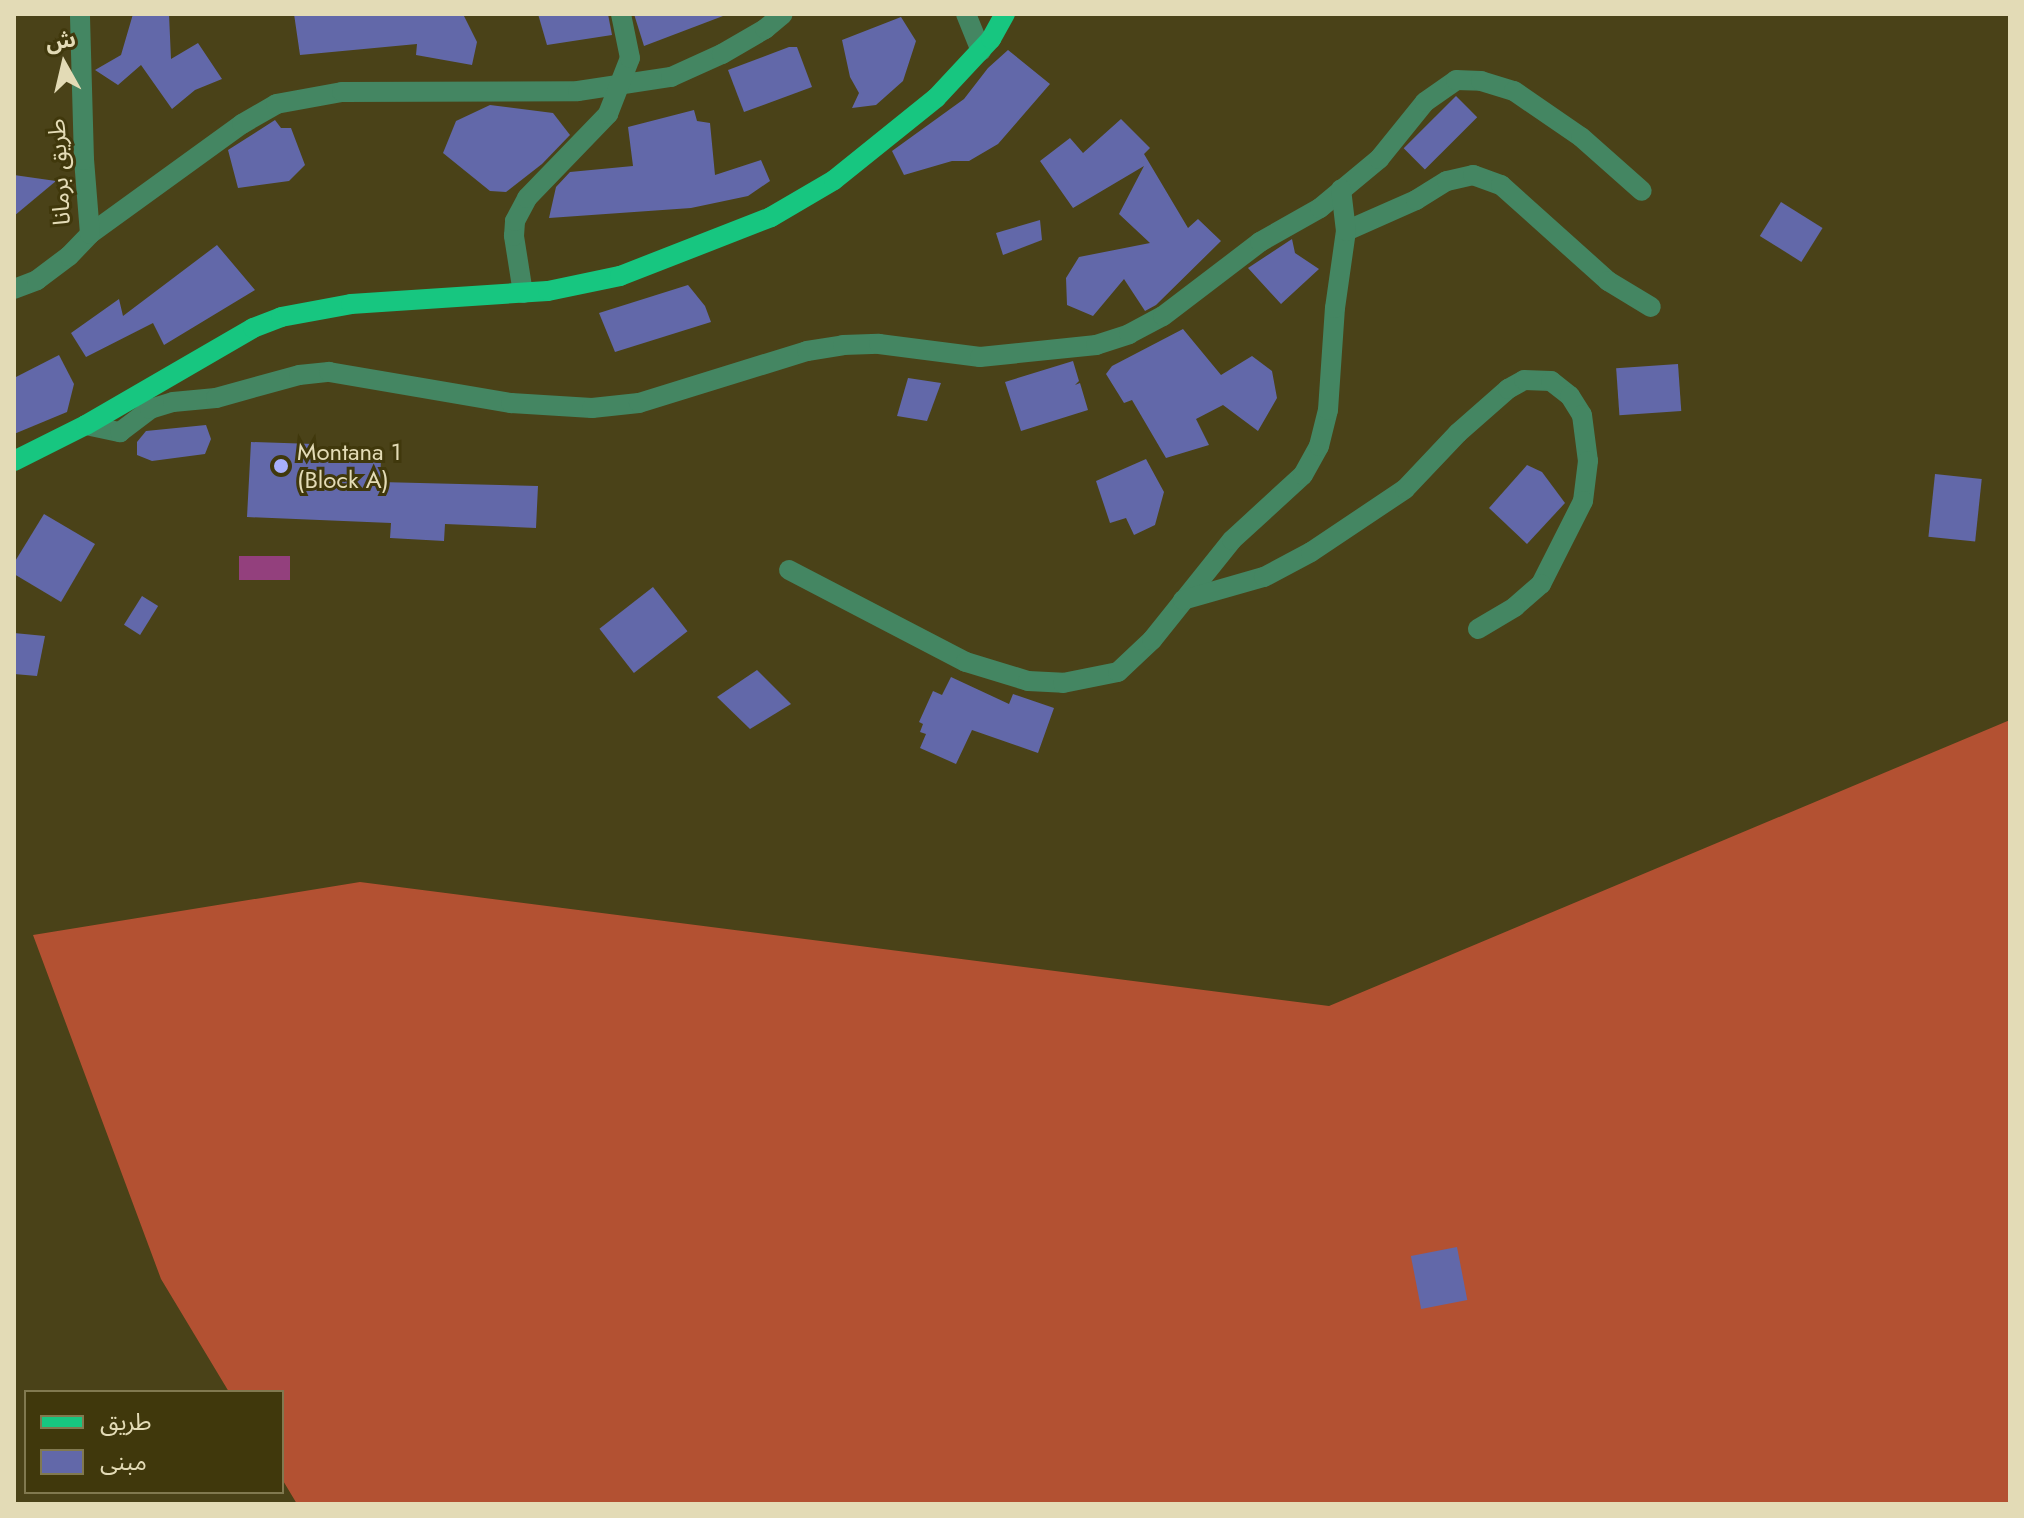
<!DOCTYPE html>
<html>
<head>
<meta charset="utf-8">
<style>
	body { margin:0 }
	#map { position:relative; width:2024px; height:1518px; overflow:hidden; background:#4a4218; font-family:Jost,"Noto Sans Arabic",sans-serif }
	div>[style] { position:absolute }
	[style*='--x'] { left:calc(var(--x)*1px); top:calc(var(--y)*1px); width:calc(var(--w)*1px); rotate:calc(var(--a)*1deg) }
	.forest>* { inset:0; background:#b35132 }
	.water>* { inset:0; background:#93407d; transform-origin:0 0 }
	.building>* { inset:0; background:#6268a9; transform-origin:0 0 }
	.minor>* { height:20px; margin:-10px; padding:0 10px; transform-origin:10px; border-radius:10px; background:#448662 }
	.major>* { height:20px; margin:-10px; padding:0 10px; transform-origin:10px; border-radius:10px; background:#17c680 }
	.dots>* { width:22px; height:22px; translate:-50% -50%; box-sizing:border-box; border:4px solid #40380c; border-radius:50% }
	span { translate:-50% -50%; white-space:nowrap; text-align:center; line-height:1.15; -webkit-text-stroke:6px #40380c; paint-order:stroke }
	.street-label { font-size:24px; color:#e3dbb6 }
	.poi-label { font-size:24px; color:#e3dbb6 }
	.left { translate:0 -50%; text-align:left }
	.frame { position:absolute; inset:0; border:16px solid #e3dbb6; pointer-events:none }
	.legend { position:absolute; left:24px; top:1390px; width:260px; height:104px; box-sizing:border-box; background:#40380c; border:2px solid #817950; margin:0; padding:10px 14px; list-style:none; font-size:24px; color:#e3dbb6 }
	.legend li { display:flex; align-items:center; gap:16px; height:40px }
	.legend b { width:40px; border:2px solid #817950 }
	.north { position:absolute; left:24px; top:24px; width:80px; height:80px; -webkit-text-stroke:6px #40380c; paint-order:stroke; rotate:352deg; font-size:22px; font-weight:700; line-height:32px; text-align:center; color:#e3dbb6 }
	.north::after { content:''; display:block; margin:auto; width:28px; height:36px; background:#e3dbb6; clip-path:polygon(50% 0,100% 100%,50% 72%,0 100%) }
</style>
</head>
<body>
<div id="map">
	<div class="forest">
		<div style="clip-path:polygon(2010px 720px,2010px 1504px,297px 1504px,282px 1479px,282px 1392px,229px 1392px,161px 1279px,33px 935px,360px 882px,1329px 1006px)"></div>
	</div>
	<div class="water">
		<div style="left:239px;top:556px;width:51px;height:24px"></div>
	</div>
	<div class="building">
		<div style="clip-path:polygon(133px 14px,169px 14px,171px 59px,198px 43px,222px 79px,195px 90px,172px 109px,141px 65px,118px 85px,95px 70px,121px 55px)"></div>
		<div style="clip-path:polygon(294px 14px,463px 14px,477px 42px,472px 65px,416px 55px,417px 44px,300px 55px)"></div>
		<div style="clip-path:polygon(538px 14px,608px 14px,612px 35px,547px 45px)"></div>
		<div style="clip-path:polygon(634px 14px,723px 14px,723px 16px,644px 46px)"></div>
		<div style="clip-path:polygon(901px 17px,916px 41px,903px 81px,876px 105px,852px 108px,859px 93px,850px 77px,842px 40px)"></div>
		<div style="clip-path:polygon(789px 47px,797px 47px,812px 87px,744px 112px,728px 70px)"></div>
		<div style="clip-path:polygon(1008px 50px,1050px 84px,998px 144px,969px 161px,952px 161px,904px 175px,892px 151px,964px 99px,988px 68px)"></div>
		<div style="left:1456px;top:96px;width:30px;height:74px;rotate:45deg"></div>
		<div style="clip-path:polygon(490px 105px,553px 113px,570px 135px,542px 164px,506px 192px,490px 191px,443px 153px,456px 121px)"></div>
		<div style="clip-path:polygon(694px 110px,697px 121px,710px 123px,715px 175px,761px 160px,770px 181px,748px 196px,691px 208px,549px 218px,556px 187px,570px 172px,633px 166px,628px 127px)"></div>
		<div style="clip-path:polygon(1121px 119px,1150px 148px,1144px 154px,1188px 228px,1198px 219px,1221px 241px,1156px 305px,1145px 311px,1124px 279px,1093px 316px,1067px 305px,1066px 278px,1079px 257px,1150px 243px,1119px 214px,1144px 166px,1073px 208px,1040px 161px,1070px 138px,1083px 153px)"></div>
		<div style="clip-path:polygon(275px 120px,281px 128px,291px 128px,305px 165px,289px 181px,238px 188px,228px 150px)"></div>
		<div style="clip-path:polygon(14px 175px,56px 181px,14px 216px)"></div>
		<div style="left:1781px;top:202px;width:49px;height:40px;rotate:32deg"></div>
		<div style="clip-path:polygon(1040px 220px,1042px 240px,1003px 255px,996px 233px)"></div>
		<div style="clip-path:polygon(1292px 239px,1295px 253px,1319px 269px,1281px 304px,1248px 268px)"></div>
		<div style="clip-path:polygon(217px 245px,255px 290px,164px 345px,153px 323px,86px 357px,71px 333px,119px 299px,123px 316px)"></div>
		<div style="clip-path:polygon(688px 285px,705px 306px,711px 322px,615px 352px,599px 313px)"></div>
		<div style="clip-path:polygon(1183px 329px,1221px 375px,1252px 356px,1272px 371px,1277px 398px,1258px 431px,1223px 405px,1196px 419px,1209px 445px,1166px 458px,1132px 400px,1124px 403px,1106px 374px,1112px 366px)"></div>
		<div style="clip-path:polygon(59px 355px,74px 384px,67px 412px,14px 434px,14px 378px)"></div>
		<div style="clip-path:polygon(1073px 361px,1079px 381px,1075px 385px,1080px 383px,1088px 410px,1021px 431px,1005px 382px)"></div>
		<div style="left:1678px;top:364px;width:47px;height:62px;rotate:86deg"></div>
		<div style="clip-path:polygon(908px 378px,941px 383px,927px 421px,897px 416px)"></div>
		<div style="clip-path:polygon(206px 425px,211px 439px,205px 454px,152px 461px,137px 455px,137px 442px,146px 431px)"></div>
		<div style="clip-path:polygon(251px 442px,314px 444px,313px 456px,381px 460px,380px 482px,538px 486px,536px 528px,445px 524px,444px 541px,390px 538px,391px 523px,247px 517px)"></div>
		<div style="clip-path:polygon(1146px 459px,1164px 492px,1155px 525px,1134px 535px,1126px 518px,1110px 523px,1096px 481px)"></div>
		<div style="clip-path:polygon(1527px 465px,1542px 472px,1565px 503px,1527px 544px,1489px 508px)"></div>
		<div style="left:1935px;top:474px;width:47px;height:63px;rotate:6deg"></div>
		<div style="clip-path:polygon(44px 514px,95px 544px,61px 602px,14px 574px,14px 563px)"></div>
		<div style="left:653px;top:587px;width:56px;height:68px;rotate:52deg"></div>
		<div style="left:142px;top:596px;width:19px;height:34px;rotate:32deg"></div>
		<div style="clip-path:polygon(14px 633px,45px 636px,37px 676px,14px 674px)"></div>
		<div style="clip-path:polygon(757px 670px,791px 704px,750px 729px,717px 697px)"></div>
		<div style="clip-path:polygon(951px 677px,1009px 704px,1013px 694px,1054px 708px,1038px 753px,972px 730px,956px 764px,920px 748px,926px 734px,920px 732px,923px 724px,919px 722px,933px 691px,942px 695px)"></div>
		<div style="left:1457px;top:1247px;width:54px;height:47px;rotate:79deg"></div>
	</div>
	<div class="minor">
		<div style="--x:966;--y:14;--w:40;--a:68"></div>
		<div style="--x:1346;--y:231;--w:77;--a:-23.9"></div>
		<div style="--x:1416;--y:200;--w:36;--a:-32"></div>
		<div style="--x:1447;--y:181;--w:27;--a:-13"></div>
		<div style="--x:1473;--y:175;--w:30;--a:20"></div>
		<div style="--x:1501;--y:185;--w:144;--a:41.9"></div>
		<div style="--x:1608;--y:281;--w:50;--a:31.2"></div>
		<div style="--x:90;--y:234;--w:188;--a:-35.9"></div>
		<div style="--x:242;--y:124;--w:39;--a:-30"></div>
		<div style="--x:276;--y:104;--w:67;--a:-10.3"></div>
		<div style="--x:342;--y:92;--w:236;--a:-0.2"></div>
		<div style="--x:578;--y:91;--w:94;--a:-8.6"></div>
		<div style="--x:671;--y:77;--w:56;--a:-24.3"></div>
		<div style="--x:722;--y:54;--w:50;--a:-30.2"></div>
		<div style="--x:765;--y:29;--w:23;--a:-40"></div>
		<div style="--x:14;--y:289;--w:25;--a:-21"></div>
		<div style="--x:37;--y:280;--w:40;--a:-37"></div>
		<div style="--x:69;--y:256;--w:30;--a:-46"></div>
		<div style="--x:90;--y:234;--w:74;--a:-94.6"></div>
		<div style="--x:84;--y:160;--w:146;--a:-91.6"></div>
		<div style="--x:523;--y:293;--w:58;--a:-99"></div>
		<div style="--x:514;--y:236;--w:15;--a:-86"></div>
		<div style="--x:515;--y:221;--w:26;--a:-62"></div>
		<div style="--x:527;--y:198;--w:117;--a:-46"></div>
		<div style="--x:608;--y:114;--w:60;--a:-68.6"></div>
		<div style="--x:630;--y:58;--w:45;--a:-101.6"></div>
		<div style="--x:86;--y:425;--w:35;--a:12"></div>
		<div style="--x:120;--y:432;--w:38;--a:-37"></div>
		<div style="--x:150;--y:409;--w:24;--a:-17"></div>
		<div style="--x:173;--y:402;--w:43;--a:-5.3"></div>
		<div style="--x:216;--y:398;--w:86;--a:-15.5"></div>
		<div style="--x:299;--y:375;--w:30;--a:-6"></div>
		<div style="--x:329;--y:372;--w:185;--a:9.7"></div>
		<div style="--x:511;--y:403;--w:81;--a:3.5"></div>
		<div style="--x:592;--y:408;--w:47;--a:-6.1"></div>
		<div style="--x:639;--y:403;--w:176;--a:-17.2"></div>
		<div style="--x:807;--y:351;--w:36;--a:-9"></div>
		<div style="--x:843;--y:345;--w:36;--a:-2"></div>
		<div style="--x:879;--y:344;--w:102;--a:7.3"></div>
		<div style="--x:980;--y:357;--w:117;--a:-5.9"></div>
		<div style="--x:1096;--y:345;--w:35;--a:-18"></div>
		<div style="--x:1129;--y:334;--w:38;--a:-28"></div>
		<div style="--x:1163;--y:316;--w:122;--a:-37.3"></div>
		<div style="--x:1260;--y:242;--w:69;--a:-29.5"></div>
		<div style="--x:1320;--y:208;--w:77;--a:-39.7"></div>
		<div style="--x:1379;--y:159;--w:73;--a:-51.1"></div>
		<div style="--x:1425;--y:102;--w:38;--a:-35"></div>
		<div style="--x:1456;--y:80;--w:25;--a:2"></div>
		<div style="--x:1481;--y:81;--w:34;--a:17"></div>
		<div style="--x:1514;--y:91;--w:81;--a:34.5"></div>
		<div style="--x:1581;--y:137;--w:81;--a:41.5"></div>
		<div style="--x:789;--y:570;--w:199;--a:27.5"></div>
		<div style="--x:966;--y:662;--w:65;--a:17"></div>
		<div style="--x:1028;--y:681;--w:35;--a:3"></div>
		<div style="--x:1063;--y:683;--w:56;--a:-11.3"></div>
		<div style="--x:1118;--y:672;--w:47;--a:-43.3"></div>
		<div style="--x:1152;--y:640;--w:128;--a:-51.3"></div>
		<div style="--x:1232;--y:540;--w:96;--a:-42.5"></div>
		<div style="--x:1303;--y:475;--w:33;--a:-61"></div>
		<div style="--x:1319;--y:446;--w:37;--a:-76"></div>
		<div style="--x:1328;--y:410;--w:102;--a:-86.1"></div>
		<div style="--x:1335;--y:308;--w:78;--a:-81.9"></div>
		<div style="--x:1346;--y:231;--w:42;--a:-96.8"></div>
		<div style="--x:1183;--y:600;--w:84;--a:-15.9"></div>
		<div style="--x:1264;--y:577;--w:53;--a:-28"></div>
		<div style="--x:1311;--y:552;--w:113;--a:-33.8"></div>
		<div style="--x:1405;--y:489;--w:77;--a:-46.6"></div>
		<div style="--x:1458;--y:433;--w:67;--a:-41.3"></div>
		<div style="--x:1508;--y:389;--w:18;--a:-29"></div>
		<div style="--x:1524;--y:380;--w:27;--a:2"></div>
		<div style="--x:1551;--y:381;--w:24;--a:38"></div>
		<div style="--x:1570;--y:396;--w:22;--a:58"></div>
		<div style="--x:1582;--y:415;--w:46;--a:82.6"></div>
		<div style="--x:1588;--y:461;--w:40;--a:97.1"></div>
		<div style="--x:1583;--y:501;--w:93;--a:116.8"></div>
		<div style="--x:1541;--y:584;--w:35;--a:139"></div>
		<div style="--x:1515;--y:607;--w:43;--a:149.3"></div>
	</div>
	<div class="major">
		<div style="--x:14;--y:461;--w:80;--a:-26.6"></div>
		<div style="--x:86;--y:425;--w:193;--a:-30.1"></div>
		<div style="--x:253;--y:328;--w:30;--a:-21"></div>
		<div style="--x:281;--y:317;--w:71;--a:-10.5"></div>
		<div style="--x:351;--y:304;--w:197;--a:-3.8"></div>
		<div style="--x:548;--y:291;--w:74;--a:-11.8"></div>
		<div style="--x:620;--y:276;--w:162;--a:-21.3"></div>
		<div style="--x:771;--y:217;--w:73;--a:-30.4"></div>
		<div style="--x:834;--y:180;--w:131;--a:-38.8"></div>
		<div style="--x:936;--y:98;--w:81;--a:-47"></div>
		<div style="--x:991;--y:39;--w:29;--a:-61"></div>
	</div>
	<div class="dots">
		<div style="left:281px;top:466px;background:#a8b0fc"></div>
	</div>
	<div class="street-label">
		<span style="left:59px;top:172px;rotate:-93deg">طريق برمانا</span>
	</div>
	<div class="poi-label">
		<span class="left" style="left:297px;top:466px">Montana 1<br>(Block A)</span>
	</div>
	<div class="frame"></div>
	<ul class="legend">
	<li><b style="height:10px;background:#17c680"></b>طريق</li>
	<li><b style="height:22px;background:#6268a9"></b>مبنى</li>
	</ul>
	<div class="north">ش</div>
</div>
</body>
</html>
